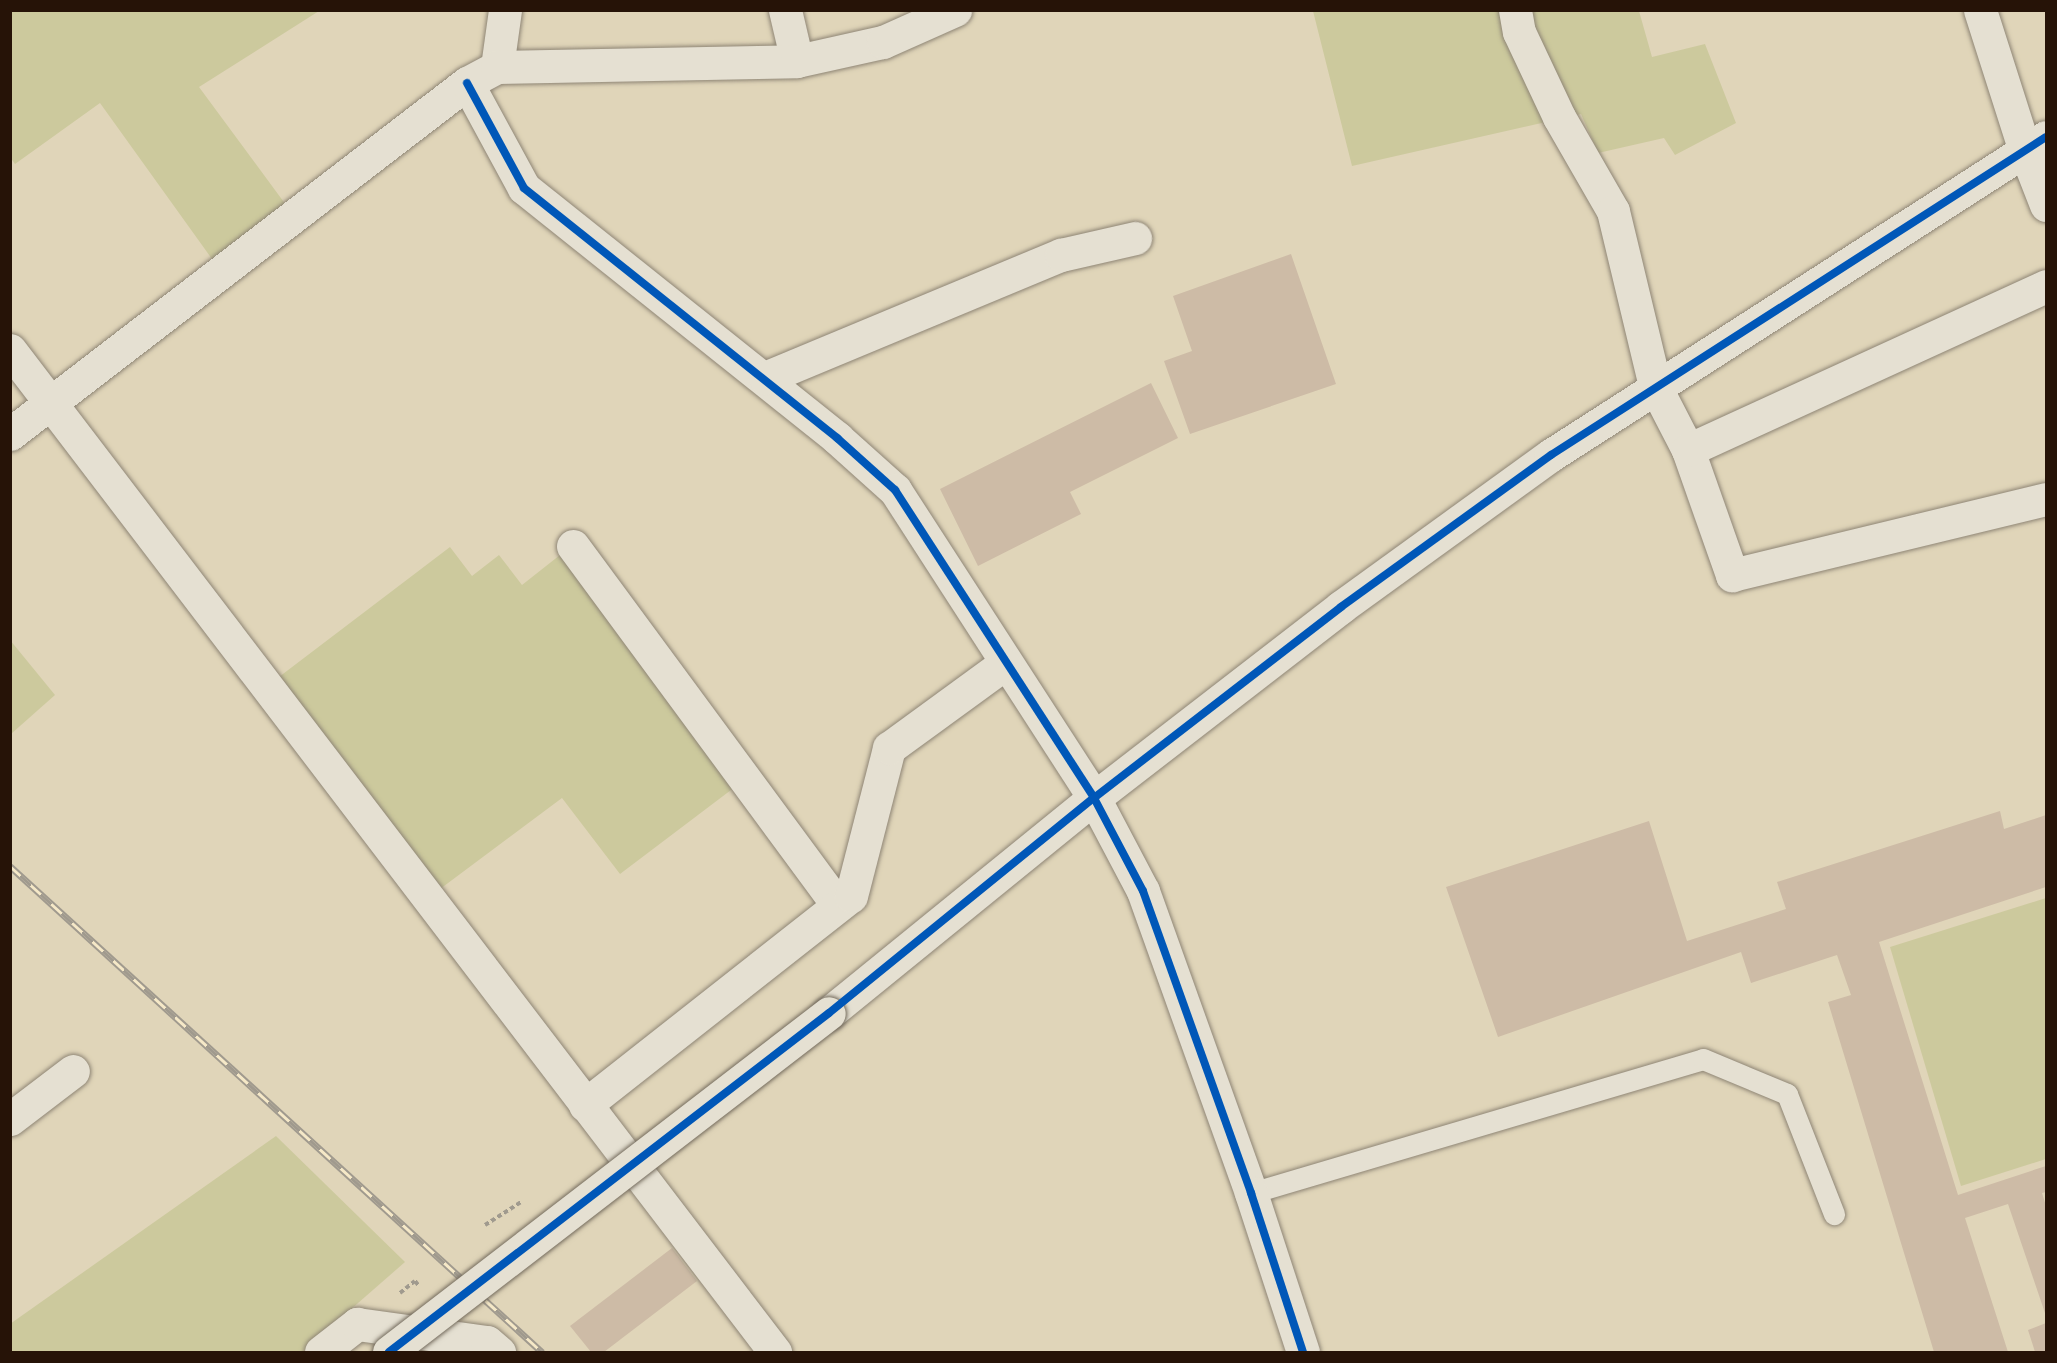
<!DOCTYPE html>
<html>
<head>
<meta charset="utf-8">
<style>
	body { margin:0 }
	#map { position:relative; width:2057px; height:1363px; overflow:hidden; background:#e0d5b9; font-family:Vollkorn,serif }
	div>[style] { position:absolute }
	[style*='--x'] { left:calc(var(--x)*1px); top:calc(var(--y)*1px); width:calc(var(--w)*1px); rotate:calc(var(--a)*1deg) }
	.green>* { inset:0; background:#ccc99d }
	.building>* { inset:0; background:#cdbba6 }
	.path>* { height:4px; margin-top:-2px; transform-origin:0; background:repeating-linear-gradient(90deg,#a09a8e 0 4.5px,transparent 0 7.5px) }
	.roads { filter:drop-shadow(0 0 2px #8e8575) drop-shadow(0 0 2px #8e8575) }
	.lane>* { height:21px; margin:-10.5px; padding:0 10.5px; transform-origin:10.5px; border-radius:10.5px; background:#e5e0d2 }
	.street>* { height:33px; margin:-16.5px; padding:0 16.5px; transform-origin:16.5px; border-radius:16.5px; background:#e5e0d2 }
	.secondary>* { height:33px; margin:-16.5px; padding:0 16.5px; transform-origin:16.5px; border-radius:16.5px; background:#e5e0d2 }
	.rail>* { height:7px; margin-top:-3.5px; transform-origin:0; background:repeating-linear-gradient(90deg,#f5e8c7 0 14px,#a09a8e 0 28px); box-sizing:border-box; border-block:2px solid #a09a8e }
	.bridges { filter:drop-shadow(0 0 2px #746b5d) drop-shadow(0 0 2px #746b5d) }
	.secondary-bridge>* { height:33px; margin:-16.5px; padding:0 16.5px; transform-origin:16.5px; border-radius:16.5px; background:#e5e0d2 }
	.cycleway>* { height:8px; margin:-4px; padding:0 4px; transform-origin:4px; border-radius:4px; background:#0057b8 }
	span { translate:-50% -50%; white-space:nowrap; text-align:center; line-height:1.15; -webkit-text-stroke:4.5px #f5e8c7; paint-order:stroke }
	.frame { position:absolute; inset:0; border:12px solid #261307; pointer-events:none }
</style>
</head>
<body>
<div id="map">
	<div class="green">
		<div style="clip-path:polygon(10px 11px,319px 11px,199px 87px,286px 205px,212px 259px,100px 103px,15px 164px,10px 157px)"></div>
		<div style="clip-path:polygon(1313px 11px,1639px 11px,1652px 57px,1705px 44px,1736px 123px,1675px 155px,1664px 138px,1598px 153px,1581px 114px,1352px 166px)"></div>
		<div style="clip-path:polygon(450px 547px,472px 576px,499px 555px,522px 585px,560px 555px,735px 787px,620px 874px,562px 798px,436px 892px,275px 680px)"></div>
		<div style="clip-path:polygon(10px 640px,55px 695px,11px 734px,10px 734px)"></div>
		<div style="clip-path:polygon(2046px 898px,2046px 1159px,1961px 1186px,1890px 947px)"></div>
		<div style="clip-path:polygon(276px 1136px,405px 1262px,302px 1352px,11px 1352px,10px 1324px)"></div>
	</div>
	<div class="building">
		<div style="clip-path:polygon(1291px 254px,1336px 384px,1190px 434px,1164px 361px,1192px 351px,1173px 296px)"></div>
		<div style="clip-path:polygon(1151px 383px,1178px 438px,1070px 492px,1081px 514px,978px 566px,940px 489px)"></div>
		<div style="clip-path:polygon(2000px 811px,2004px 829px,2046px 815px,2046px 887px,1879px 942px,1958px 1195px,2046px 1166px,2046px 1192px,2042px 1193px,2046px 1206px,2046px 1316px,2008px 1204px,1965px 1218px,2008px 1352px,1934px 1352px,1828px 1002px,1851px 995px,1837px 955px,1751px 983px,1741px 952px,1498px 1037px,1446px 887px,1649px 821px,1687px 941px,1786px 909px,1777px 882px)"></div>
		<div style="clip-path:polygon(672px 1248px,697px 1281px,604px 1352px,591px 1352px,570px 1326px)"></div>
		<div style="clip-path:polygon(2046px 1323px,2046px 1352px,2035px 1352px,2028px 1330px)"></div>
	</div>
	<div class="path">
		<div style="--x:485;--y:1225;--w:43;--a:-32.6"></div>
		<div style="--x:400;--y:1293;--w:19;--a:-39"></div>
		<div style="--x:415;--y:1281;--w:6;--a:51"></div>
	</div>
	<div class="roads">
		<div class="lane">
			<div style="--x:1251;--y:1193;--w:471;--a:-16.5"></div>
			<div style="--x:1703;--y:1059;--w:91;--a:22.6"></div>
			<div style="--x:1787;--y:1094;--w:129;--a:68.6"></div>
		</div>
		<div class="street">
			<div style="--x:785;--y:10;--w:52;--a:76.8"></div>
			<div style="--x:1515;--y:10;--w:22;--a:80"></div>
			<div style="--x:1519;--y:32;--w:94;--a:64.8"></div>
			<div style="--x:1559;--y:117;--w:108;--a:60.1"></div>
			<div style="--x:1613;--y:211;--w:180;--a:76.5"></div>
			<div style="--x:1655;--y:386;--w:72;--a:62.7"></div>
			<div style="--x:1688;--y:450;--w:133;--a:70.6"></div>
			<div style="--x:1732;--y:575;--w:323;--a:-13.6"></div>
			<div style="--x:1980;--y:10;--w:148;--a:72.3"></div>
			<div style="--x:497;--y:67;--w:58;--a:-82"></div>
			<div style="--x:467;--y:83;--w:119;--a:61.5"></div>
			<div style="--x:524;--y:188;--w:401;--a:38.6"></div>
			<div style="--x:837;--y:438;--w:78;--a:41.9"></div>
			<div style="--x:895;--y:490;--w:367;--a:57.1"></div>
			<div style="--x:10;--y:350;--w:1261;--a:52.64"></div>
			<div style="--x:765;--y:378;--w:321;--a:-22.6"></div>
			<div style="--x:1061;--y:255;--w:76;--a:-12.9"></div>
			<div style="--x:10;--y:434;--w:576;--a:-37.53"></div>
			<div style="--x:467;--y:83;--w:34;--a:-28"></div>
			<div style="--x:497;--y:67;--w:300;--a:-1.1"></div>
			<div style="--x:797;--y:61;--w:88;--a:-12.5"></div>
			<div style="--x:883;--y:42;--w:79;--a:-24"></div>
			<div style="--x:1688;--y:450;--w:394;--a:-24.6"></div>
			<div style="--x:573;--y:546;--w:446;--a:53.6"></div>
			<div style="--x:585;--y:1105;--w:338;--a:-38.2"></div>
			<div style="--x:851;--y:896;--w:153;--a:-75.6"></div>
			<div style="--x:889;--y:748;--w:142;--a:-36.1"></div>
			<div style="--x:10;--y:1119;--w:79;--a:-37.3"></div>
			<div style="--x:321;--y:1352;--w:46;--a:-37.9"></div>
			<div style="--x:357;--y:1324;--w:131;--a:7.9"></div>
			<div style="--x:487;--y:1342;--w:16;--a:40"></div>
		</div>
		<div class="secondary">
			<div style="--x:2025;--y:151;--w:58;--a:68.7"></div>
			<div style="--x:1094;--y:798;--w:105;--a:62.2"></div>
			<div style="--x:1143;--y:891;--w:321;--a:70.3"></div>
			<div style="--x:1251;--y:1193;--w:167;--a:71.9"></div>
			<div style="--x:829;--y:1013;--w:341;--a:-39.1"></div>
			<div style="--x:1094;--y:798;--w:312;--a:-37.7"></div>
			<div style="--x:1341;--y:607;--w:259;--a:-35.9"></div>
			<div style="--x:1551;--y:455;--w:588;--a:-32.72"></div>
		</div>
	</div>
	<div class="rail">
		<div style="--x:10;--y:866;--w:721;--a:42.41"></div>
	</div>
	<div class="bridges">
		<div class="secondary-bridge">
			<div style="--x:389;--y:1352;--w:555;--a:-37.61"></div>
		</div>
	</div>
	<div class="cycleway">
		<div style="--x:467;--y:83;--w:119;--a:61.5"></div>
		<div style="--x:524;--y:188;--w:401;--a:38.6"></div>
		<div style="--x:837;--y:438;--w:78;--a:41.9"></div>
		<div style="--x:895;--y:490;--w:367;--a:57.1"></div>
		<div style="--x:1094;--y:798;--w:105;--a:62.2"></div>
		<div style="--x:1143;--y:891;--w:321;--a:70.3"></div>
		<div style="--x:1251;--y:1193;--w:167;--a:71.9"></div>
		<div style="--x:389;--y:1352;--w:555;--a:-37.61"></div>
		<div style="--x:829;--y:1013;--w:341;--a:-39.1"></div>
		<div style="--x:1094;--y:798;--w:312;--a:-37.7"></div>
		<div style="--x:1341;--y:607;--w:259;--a:-35.9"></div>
		<div style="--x:1551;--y:455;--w:588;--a:-32.72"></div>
	</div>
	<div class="frame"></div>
</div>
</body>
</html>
